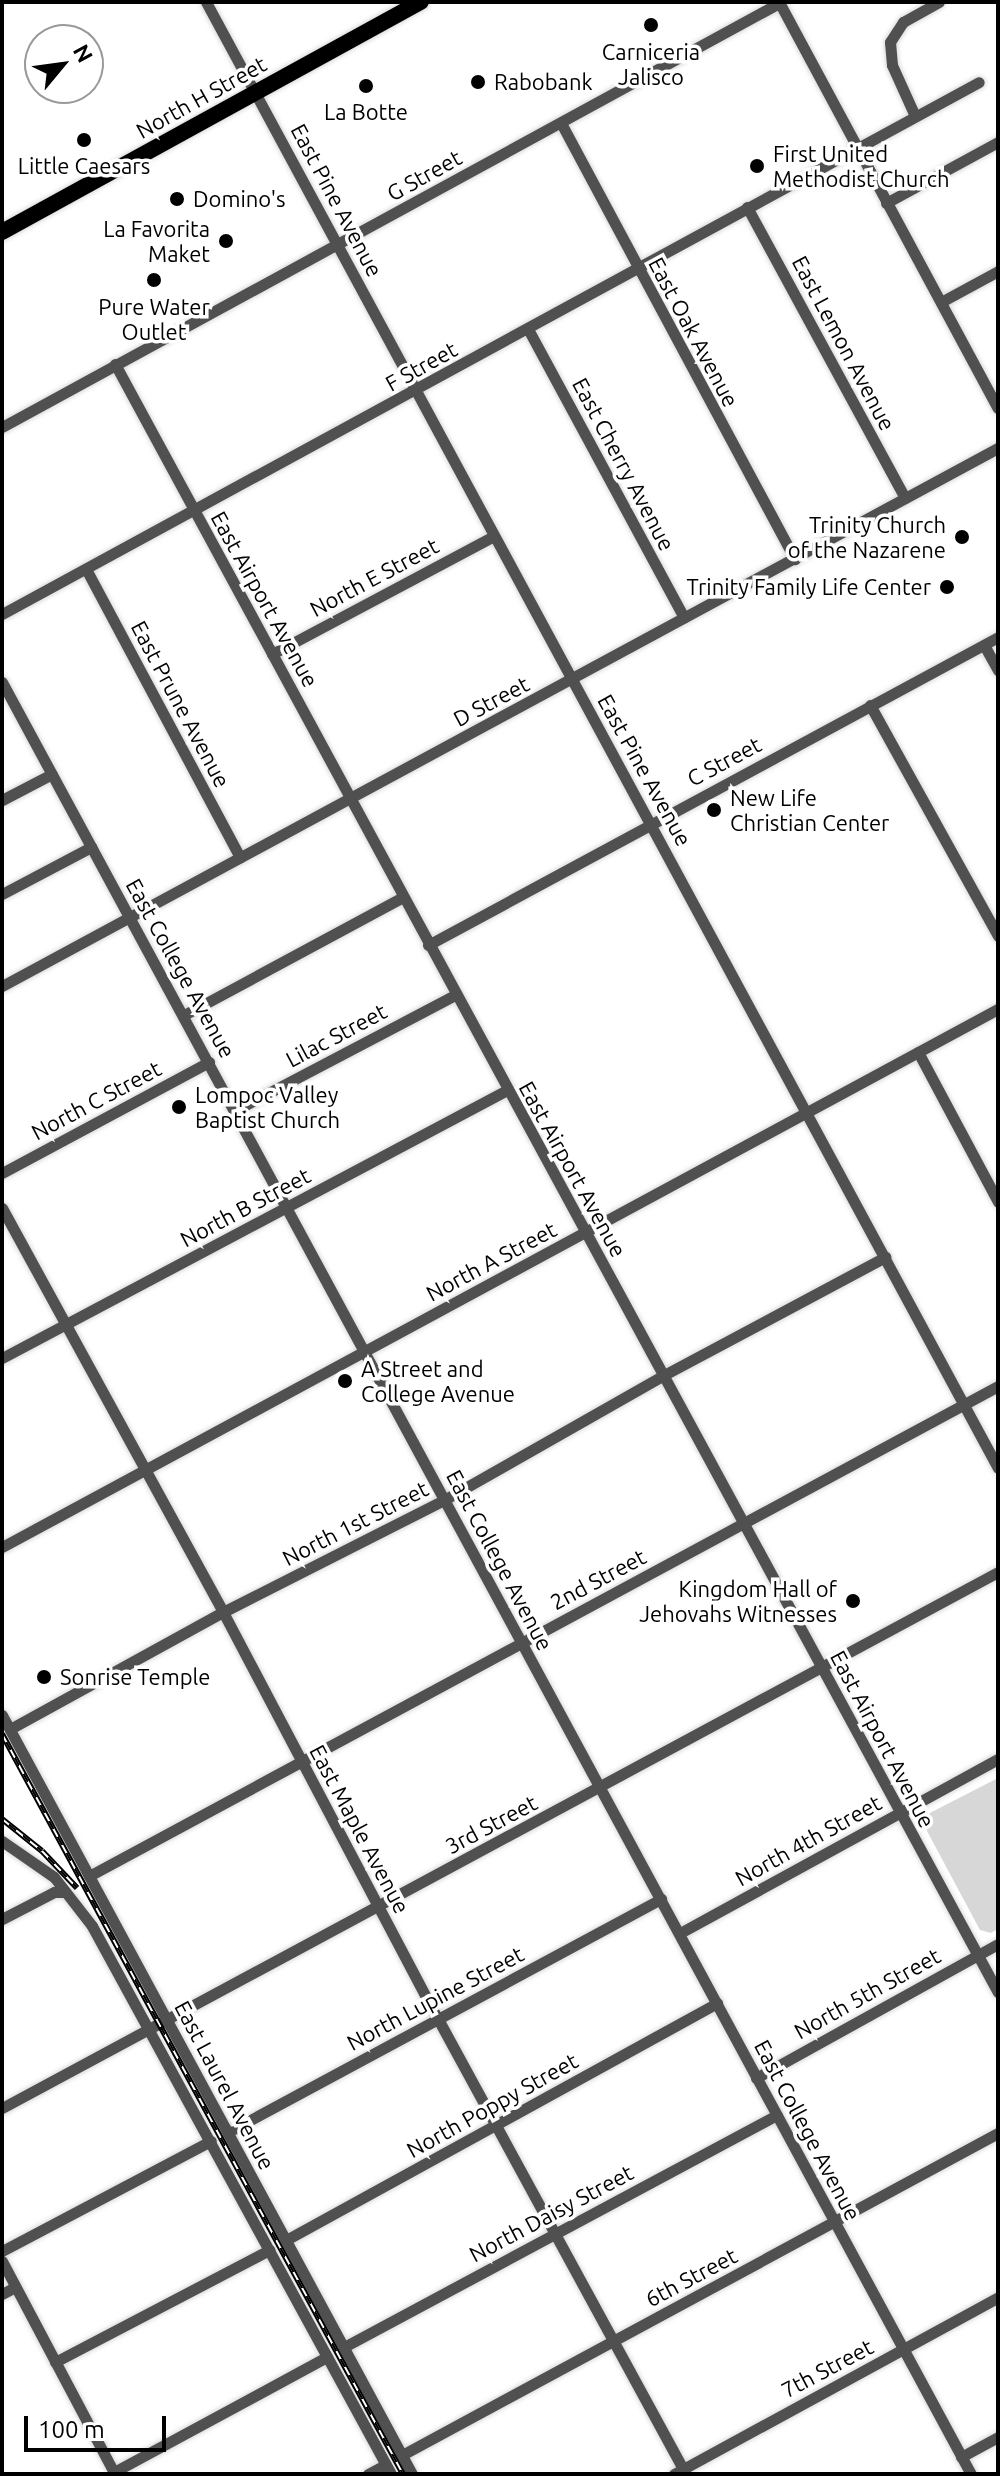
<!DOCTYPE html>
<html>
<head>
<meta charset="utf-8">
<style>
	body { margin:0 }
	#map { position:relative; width:1000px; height:2476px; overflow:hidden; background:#fff; font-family:Ubuntu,sans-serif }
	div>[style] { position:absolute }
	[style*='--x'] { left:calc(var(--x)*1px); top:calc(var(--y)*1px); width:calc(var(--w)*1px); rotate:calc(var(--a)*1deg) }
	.green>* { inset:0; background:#d7d7d7 }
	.roads { filter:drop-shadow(0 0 2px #dbdbdb) drop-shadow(0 0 2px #dbdbdb) }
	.minor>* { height:11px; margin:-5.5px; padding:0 5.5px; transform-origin:5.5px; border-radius:5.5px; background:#505050 }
	.highway>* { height:16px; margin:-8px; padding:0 8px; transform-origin:8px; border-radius:8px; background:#000 }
	.rail>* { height:6px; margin-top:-3px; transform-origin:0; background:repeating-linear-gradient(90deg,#fff 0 9px,#000 0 18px); box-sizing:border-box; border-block:2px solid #000 }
	.dots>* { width:22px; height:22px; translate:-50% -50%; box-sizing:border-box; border:4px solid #fff; border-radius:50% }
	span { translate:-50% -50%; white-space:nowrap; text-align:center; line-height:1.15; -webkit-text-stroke:7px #fff; paint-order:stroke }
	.poi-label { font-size:22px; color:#000 }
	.left { translate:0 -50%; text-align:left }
	.right { translate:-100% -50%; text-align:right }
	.street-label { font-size:22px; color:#000 }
	.frame { position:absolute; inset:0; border:4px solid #000; pointer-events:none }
	.north { position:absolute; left:24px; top:24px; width:80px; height:80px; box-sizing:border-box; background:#fff; border:2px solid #999; border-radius:50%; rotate:61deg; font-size:22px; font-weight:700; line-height:32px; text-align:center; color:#000 }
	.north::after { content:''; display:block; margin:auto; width:28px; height:36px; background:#000; clip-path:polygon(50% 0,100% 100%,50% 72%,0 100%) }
	.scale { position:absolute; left:24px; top:2416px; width:142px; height:36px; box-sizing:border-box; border:4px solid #000; border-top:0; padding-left:10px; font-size:24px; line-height:28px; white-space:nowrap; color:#000; -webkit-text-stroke:6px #fff; paint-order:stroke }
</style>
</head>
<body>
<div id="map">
	<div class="green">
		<div style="clip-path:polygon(998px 1778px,998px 1929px,991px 1933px,980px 1930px,920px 1818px)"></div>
	</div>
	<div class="roads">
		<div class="minor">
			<div style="--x:206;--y:2;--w:1666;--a:61.62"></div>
			<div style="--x:779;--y:2;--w:461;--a:61.7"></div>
			<div style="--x:915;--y:116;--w:56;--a:-114.3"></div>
			<div style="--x:892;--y:65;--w:23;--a:-95"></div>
			<div style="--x:890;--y:42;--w:24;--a:-57"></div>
			<div style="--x:903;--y:22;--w:41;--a:-29.1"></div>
			<div style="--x:561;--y:123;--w:495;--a:61.8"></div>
			<div style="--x:886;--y:203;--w:128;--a:-28.6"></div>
			<div style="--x:747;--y:207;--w:331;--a:61.5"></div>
			<div style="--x:941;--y:302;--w:65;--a:-28.5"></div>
			<div style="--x:528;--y:329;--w:328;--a:61.6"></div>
			<div style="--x:115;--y:364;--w:1852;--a:61.53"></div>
			<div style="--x:2;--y:427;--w:885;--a:-28.62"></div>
			<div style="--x:86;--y:569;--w:327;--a:61.9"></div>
			<div style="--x:2;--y:614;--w:1112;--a:-28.57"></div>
			<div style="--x:984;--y:645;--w:29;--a:61"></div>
			<div style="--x:272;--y:654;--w:251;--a:-28"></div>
			<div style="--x:2;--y:682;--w:2037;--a:61.6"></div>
			<div style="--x:870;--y:705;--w:264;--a:61"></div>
			<div style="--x:2;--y:800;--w:56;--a:-27.5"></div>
			<div style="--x:2;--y:894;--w:101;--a:-27.8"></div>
			<div style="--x:428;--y:945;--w:648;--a:-28.38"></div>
			<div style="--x:2;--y:986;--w:1132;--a:-28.38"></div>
			<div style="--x:184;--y:1015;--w:249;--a:-28.3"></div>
			<div style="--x:918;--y:1052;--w:170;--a:61.9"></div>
			<div style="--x:236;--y:1110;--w:247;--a:-27.7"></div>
			<div style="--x:2;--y:1173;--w:235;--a:-28.2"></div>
			<div style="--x:2;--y:1208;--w:460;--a:61.3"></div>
			<div style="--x:223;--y:1612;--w:460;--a:62.2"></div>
			<div style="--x:438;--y:2019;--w:512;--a:61.43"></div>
			<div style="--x:2;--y:1358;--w:572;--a:-27.95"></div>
			<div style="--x:2;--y:1547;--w:1132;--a:-28.38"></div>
			<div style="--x:2;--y:1715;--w:863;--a:61.62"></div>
			<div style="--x:10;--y:1729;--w:243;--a:-28.8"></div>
			<div style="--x:223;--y:1612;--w:248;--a:-26.9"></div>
			<div style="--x:444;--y:1500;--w:253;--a:-29.6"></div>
			<div style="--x:664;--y:1375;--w:251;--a:-28.1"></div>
			<div style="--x:2;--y:1841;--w:63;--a:34.7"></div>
			<div style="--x:54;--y:1877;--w:62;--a:52.2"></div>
			<div style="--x:92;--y:1926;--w:624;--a:61.38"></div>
			<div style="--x:89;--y:1876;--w:1033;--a:-28.33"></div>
			<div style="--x:2;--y:1919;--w:59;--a:-27.4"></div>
			<div style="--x:54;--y:1892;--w:11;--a:0"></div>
			<div style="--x:680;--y:1933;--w:362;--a:-28.7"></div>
			<div style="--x:756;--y:2078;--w:277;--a:-29"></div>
			<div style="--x:2;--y:2108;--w:1131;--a:-28.29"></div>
			<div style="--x:228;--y:2132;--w:492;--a:-28.3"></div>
			<div style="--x:286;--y:2240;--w:492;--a:-28.8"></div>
			<div style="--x:2;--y:2251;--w:236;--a:-27.8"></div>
			<div style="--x:2;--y:2261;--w:241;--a:62.1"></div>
			<div style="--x:2;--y:2294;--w:15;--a:-28"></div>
			<div style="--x:344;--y:2347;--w:491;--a:-28.2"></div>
			<div style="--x:55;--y:2362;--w:242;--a:-27.6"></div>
			<div style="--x:402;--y:2455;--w:677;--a:-28.38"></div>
			<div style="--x:961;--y:2457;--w:42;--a:-28.4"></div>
			<div style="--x:114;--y:2472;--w:242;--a:-28.4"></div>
			<div style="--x:368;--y:2474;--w:19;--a:-28"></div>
			<div style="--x:674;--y:2474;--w:369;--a:-28.6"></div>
		</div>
		<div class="highway">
			<div style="--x:2;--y:232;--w:478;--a:-28.8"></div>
		</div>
	</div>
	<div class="rail">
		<div style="--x:2;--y:1734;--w:842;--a:61.55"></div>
		<div style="--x:2;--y:1819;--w:51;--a:38.7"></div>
		<div style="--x:42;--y:1851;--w:51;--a:46.6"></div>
	</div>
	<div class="dots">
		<div style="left:651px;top:25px;background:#000"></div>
		<div style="left:478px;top:82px;background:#000"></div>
		<div style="left:366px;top:86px;background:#000"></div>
		<div style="left:84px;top:140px;background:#000"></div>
		<div style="left:757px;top:166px;background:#000"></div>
		<div style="left:177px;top:199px;background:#000"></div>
		<div style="left:226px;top:241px;background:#000"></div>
		<div style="left:154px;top:280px;background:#000"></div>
		<div style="left:962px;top:537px;background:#000"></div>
		<div style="left:947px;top:587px;background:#000"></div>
		<div style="left:714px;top:810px;background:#000"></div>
		<div style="left:179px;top:1107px;background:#000"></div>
		<div style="left:345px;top:1381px;background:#000"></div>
		<div style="left:853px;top:1601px;background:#000"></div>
		<div style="left:44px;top:1677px;background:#000"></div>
	</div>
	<div class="poi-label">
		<span style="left:651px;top:64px">Carniceria<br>Jalisco</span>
		<span class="left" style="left:494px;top:82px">Rabobank</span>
		<span style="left:366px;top:112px">La Botte</span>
		<span class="left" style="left:773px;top:166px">First United<br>Methodist Church</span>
		<span style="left:84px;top:166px">Little Caesars</span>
		<span class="left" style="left:193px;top:199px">Domino's</span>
		<span class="right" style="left:210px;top:241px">La Favorita<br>Maket</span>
		<span style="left:154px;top:319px">Pure Water<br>Outlet</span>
		<span class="right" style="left:946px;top:537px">Trinity Church<br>of the Nazarene</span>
		<span class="right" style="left:931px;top:587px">Trinity Family Life Center</span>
		<span class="left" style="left:730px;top:810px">New Life<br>Christian Center</span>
		<span class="left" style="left:195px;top:1107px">Lompoc Valley<br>Baptist Church</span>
		<span class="left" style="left:361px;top:1381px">A Street and<br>College Avenue</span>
		<span class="right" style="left:837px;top:1601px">Kingdom Hall of<br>Jehovahs Witnesses</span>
		<span class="left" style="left:60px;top:1677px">Sonrise Temple</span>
	</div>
	<div class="street-label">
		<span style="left:201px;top:97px;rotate:-29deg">North H Street</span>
		<span style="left:424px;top:175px;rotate:-29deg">G Street</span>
		<span style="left:337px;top:200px;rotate:62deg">East Pine Avenue</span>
		<span style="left:694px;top:332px;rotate:62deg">East Oak Avenue</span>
		<span style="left:844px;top:343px;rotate:62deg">East Lemon Avenue</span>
		<span style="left:421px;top:366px;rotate:-29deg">F Street</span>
		<span style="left:624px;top:464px;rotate:62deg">East Cherry Avenue</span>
		<span style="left:374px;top:577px;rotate:-28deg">North E Street</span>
		<span style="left:265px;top:599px;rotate:61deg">East Airport Avenue</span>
		<span style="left:491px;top:701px;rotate:-28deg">D Street</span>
		<span style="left:181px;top:704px;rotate:62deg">East Prune Avenue</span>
		<span style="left:724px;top:761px;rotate:-28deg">C Street</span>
		<span style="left:645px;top:770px;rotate:61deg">East Pine Avenue</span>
		<span style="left:181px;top:968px;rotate:61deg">East College Avenue</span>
		<span style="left:336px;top:1035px;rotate:-28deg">Lilac Street</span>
		<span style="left:96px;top:1100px;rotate:-28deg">North C Street</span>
		<span style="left:573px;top:1169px;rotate:61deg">East Airport Avenue</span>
		<span style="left:245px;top:1207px;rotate:-28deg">North B Street</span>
		<span style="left:491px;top:1261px;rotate:-28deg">North A Street</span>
		<span style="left:355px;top:1523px;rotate:-27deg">North 1st Street</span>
		<span style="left:500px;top:1560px;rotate:62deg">East College Avenue</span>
		<span style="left:598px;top:1579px;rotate:-28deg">2nd Street</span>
		<span style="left:883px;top:1739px;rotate:62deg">East Airport Avenue</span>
		<span style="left:491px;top:1824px;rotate:-28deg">3rd Street</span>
		<span style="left:360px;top:1829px;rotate:62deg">East Maple Avenue</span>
		<span style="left:808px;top:1840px;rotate:-29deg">North 4th Street</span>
		<span style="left:867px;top:1993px;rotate:-29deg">North 5th Street</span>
		<span style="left:435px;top:1998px;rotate:-28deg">North Lupine Street</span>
		<span style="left:225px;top:2085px;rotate:62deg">East Laurel Avenue</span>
		<span style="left:492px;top:2105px;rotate:-29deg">North Poppy Street</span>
		<span style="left:808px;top:2130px;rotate:62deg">East College Avenue</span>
		<span style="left:551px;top:2213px;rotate:-28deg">North Daisy Street</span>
		<span style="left:691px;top:2277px;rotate:-28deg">6th Street</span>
		<span style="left:827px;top:2368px;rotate:-28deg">7th Street</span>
	</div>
	<div class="frame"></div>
	<div class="north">N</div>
	<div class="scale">100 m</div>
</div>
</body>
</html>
